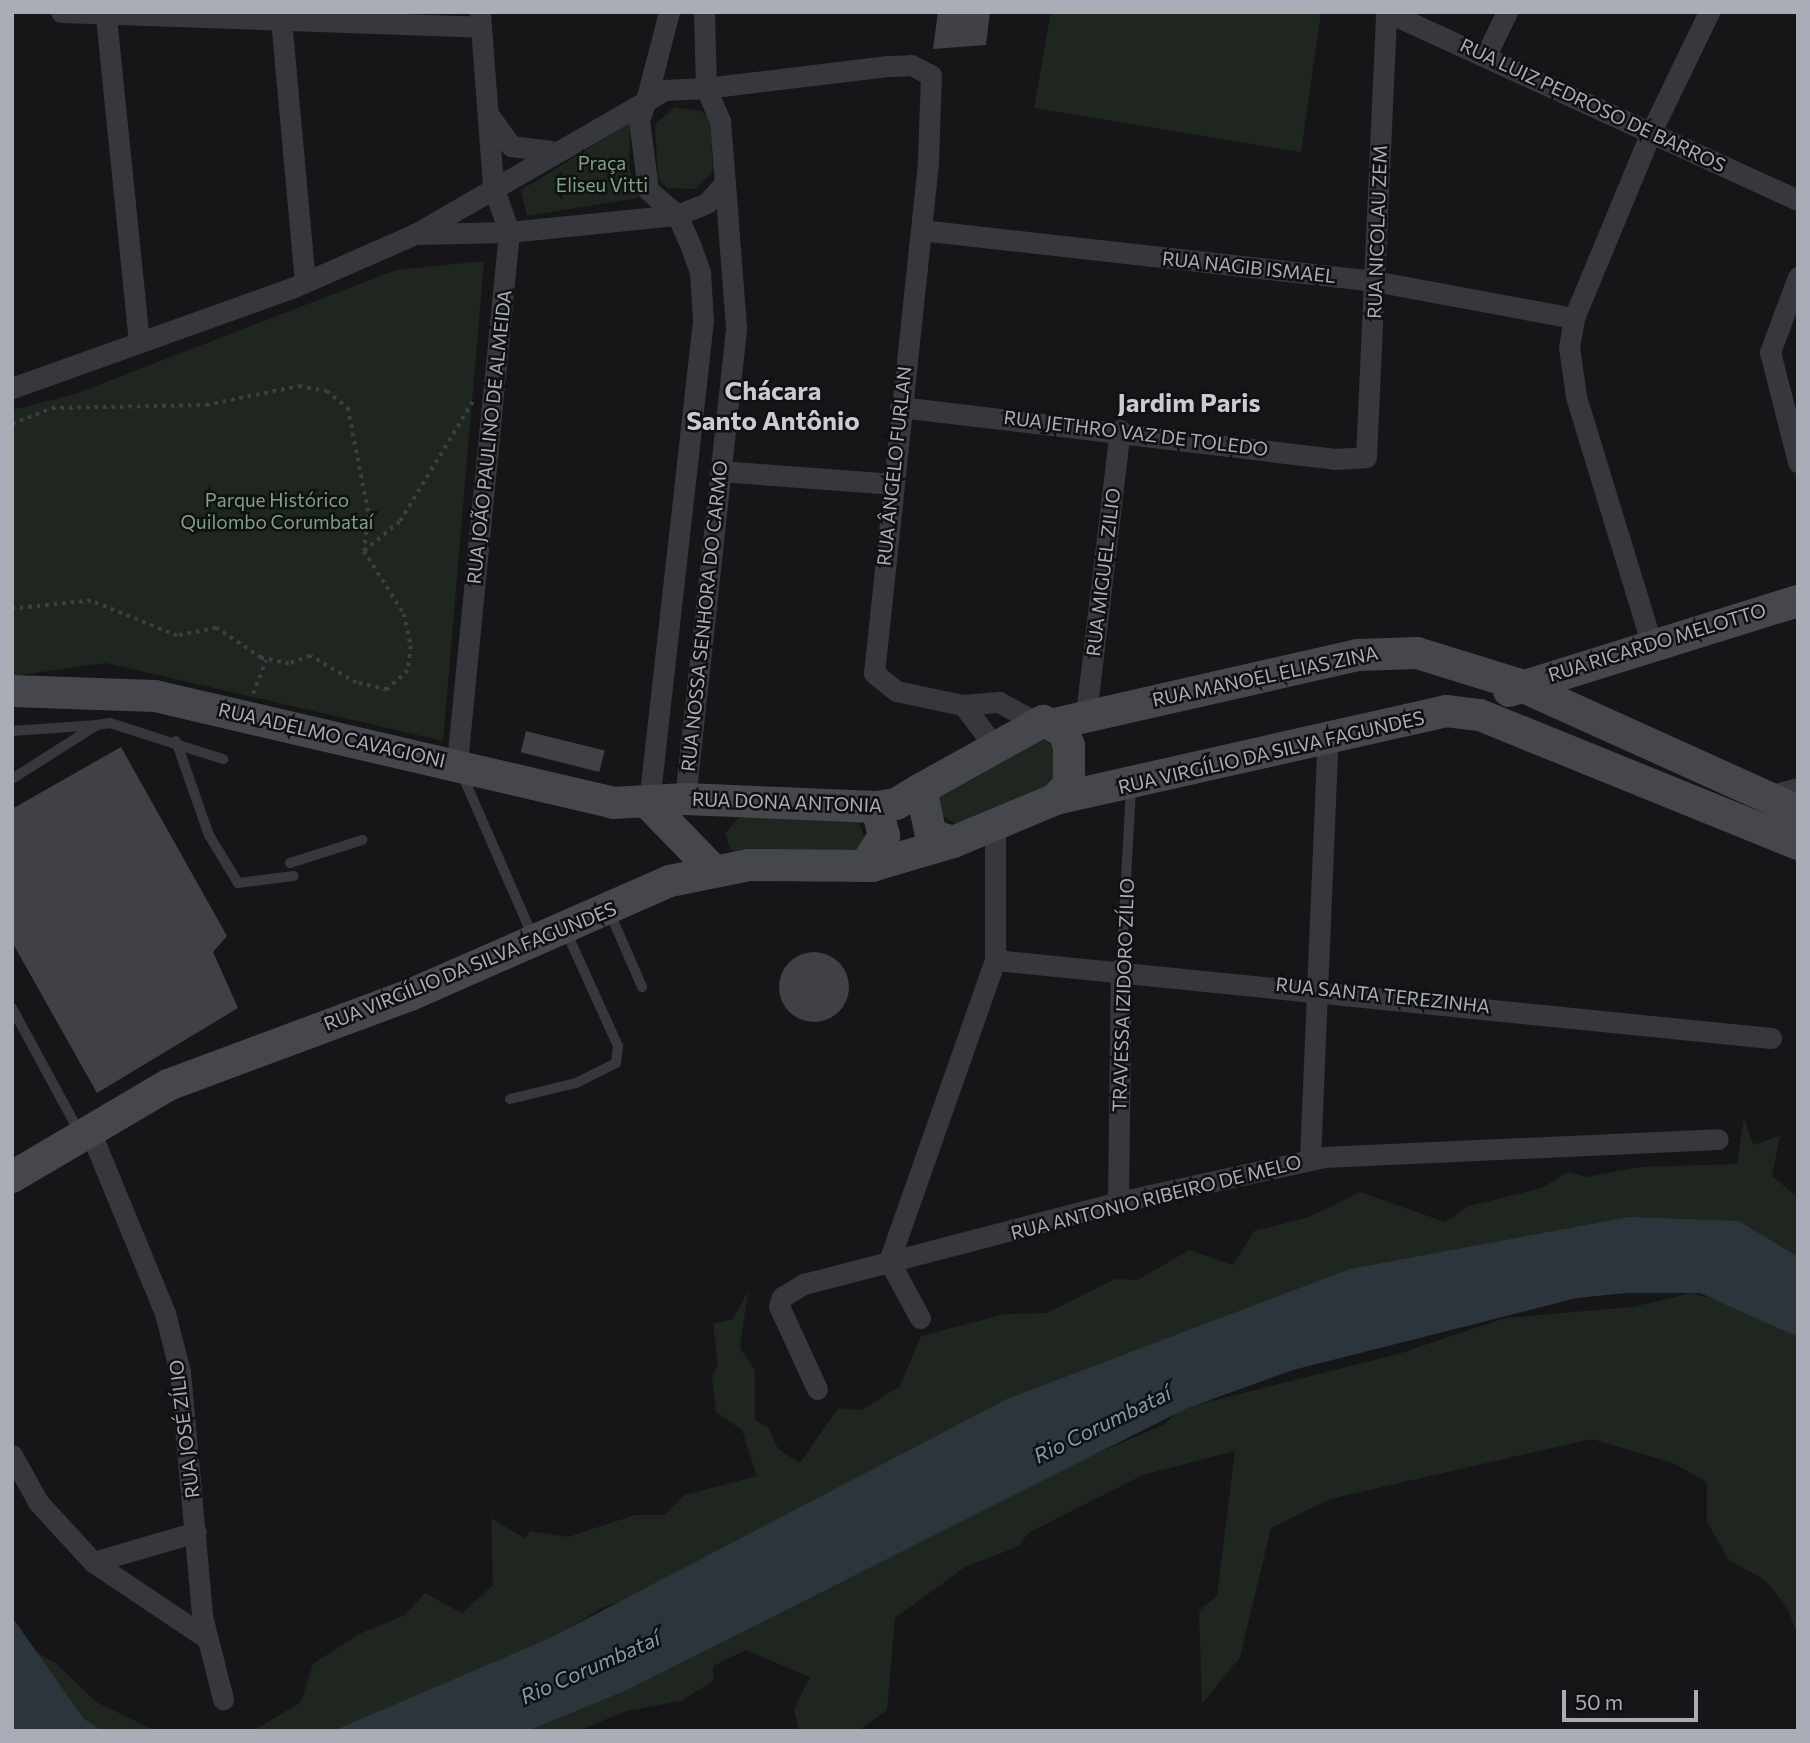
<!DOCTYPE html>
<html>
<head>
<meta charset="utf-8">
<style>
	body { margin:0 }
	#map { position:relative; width:1810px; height:1743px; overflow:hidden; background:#161618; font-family:Commissioner,sans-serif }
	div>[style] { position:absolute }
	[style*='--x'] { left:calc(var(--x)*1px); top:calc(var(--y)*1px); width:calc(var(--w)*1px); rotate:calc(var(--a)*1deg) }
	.green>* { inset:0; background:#1e261f }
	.water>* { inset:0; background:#2c353c }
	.building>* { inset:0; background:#404145; transform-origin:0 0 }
	.round { border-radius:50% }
	.path>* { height:3.5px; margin-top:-1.75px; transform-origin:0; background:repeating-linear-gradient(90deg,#3d3f44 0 3.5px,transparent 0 8.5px) }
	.lane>* { height:10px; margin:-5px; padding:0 5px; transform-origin:5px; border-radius:5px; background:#37383d }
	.street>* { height:21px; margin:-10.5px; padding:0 10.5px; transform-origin:10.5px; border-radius:10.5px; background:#37383d }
	.secondary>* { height:32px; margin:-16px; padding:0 16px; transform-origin:16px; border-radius:16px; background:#45474d }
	span { translate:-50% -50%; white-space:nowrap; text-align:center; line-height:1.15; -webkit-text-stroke:5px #111113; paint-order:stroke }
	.street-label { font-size:19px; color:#a8adb8 }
	.park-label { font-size:19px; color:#7fa381 }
	.water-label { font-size:21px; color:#7f9bb3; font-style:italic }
	.district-label { font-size:26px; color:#c9ccd4; font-weight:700 }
	.frame { position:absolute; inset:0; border:14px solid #a8adb8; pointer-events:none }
	.scale { position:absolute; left:1562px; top:1690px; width:136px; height:32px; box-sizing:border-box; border:4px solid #a8adb8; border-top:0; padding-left:9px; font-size:21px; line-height:24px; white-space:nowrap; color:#a8adb8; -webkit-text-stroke:5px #111113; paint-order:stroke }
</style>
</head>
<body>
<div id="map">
	<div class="green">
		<div style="clip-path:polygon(1051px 12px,1321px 12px,1301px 152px,1034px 108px)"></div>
		<div style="clip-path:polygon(675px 107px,701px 111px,710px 120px,713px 171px,695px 189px,667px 188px,658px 179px,655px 124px)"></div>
		<div style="clip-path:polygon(630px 123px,629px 167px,638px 198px,527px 216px,521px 190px)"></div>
		<div style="clip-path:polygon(484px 261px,443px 741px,106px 663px,12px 676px,12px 410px,75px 394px,396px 270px)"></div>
		<div style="clip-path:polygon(1041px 738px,1056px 749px,1057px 789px,958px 825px,943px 816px,938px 797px)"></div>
		<div style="clip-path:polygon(746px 810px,859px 822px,867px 844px,857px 855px,742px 858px,730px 848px,725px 833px)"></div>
		<div style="clip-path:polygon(1744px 1117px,1753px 1145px,1780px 1136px,1772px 1176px,1798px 1198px,1798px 1287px,1627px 1239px,601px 1608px,525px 1656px,342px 1731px,253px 1731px,301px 1702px,313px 1664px,359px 1634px,405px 1615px,425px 1593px,462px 1613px,493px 1585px,491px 1518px,524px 1538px,531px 1531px,568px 1537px,635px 1515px,664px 1515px,685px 1495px,757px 1476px,742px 1430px,716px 1412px,712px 1376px,718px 1365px,713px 1324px,733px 1319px,748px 1291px,740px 1348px,755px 1370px,755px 1420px,769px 1428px,778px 1449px,800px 1463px,838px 1408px,862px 1410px,900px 1386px,921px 1336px,1005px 1314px,1047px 1313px,1115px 1279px,1138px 1280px,1189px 1250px,1233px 1265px,1254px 1231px,1309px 1217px,1360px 1192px,1445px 1222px,1469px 1206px,1542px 1188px,1568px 1172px,1587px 1177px,1640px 1167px,1737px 1164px)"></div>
		<div style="clip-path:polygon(1692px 1293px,1771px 1316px,1798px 1338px,1798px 1636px,1787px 1607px,1765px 1580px,1729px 1560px,1707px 1522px,1707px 1482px,1673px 1463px,1592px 1439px,1330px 1499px,1271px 1528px,1240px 1657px,1202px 1704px,1199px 1611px,1217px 1596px,1235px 1451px,1143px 1475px,1028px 1533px,1019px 1546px,965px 1567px,895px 1618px,887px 1710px,858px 1731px,799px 1731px,794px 1709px,810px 1677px,746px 1650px,713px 1666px,713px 1681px,681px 1701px,626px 1711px,578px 1731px,453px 1731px,1165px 1424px,1180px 1409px,1398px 1354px,1505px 1318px,1632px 1307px)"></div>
		<div style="clip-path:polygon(12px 1637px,58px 1665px,96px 1702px,156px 1731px,82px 1731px)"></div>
	</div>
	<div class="water">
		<div style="clip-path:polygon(1629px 1217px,1739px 1221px,1798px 1257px,1798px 1337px,1700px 1293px,1626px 1293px,1577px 1298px,1293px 1370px,1185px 1409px,627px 1690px,527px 1731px,333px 1731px,548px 1639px,1007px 1399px,1350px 1269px)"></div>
		<div style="clip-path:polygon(12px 1617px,84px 1719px,102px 1731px,12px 1731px)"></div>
	</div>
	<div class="building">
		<div style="clip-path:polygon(938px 12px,990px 12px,986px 45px,933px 49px)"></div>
		<div style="left:526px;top:731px;width:81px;height:22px;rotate:14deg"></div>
		<div style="clip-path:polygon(121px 747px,227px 936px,213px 952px,238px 1008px,97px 1093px,12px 942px,12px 809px)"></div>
		<div class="round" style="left:779px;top:952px;width:70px;height:70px"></div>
	</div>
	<div class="path">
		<div style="--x:12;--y:424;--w:43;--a:-21.8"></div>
		<div style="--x:52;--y:408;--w:154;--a:-1.1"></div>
		<div style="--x:206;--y:405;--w:95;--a:-11.5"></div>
		<div style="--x:299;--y:386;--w:28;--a:10"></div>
		<div style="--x:327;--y:391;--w:27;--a:39"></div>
		<div style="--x:348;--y:408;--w:109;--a:78.9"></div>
		<div style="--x:369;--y:515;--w:36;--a:98"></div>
		<div style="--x:364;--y:551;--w:75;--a:57.6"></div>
		<div style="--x:404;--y:614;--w:33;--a:78"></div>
		<div style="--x:411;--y:646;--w:25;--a:97"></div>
		<div style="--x:408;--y:671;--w:28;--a:138"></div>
		<div style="--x:387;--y:690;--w:32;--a:-167"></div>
		<div style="--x:356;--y:683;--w:53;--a:-149.6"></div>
		<div style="--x:310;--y:656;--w:22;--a:159"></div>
		<div style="--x:289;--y:664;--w:29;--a:-168"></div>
		<div style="--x:261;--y:658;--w:54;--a:-146.3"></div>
		<div style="--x:216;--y:628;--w:40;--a:168"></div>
		<div style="--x:177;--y:636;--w:93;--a:-157.9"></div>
		<div style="--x:91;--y:601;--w:79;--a:174.2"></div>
		<div style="--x:364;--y:551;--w:47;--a:-39.8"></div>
		<div style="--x:400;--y:521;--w:140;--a:-58.7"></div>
		<div style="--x:253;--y:694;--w:36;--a:-69"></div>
	</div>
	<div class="lane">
		<div style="--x:97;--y:725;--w:13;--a:-9"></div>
		<div style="--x:110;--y:723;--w:119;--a:17.7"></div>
		<div style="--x:12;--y:731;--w:85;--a:-4"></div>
		<div style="--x:97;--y:725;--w:101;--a:147.6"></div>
		<div style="--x:176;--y:741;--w:100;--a:70.7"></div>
		<div style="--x:209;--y:835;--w:56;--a:58.9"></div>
		<div style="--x:238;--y:883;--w:56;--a:-7.1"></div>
		<div style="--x:461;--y:772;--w:180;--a:66.4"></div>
		<div style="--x:290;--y:863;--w:76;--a:-17.7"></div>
		<div style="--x:609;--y:911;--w:83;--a:66.5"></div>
		<div style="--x:1121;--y:968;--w:180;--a:-86.8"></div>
		<div style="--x:12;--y:1008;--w:142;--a:61.5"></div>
		<div style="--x:510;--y:1099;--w:68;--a:-13.6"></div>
		<div style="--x:576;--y:1083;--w:45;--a:-26.6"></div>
		<div style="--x:616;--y:1063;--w:17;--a:-83"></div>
		<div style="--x:618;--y:1046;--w:128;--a:-114.4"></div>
	</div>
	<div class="street">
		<div style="--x:61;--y:12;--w:420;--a:2"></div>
		<div style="--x:704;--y:12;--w:76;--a:88.5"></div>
		<div style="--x:706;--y:88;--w:183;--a:-6.9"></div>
		<div style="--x:888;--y:66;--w:23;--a:-2"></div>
		<div style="--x:911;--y:65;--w:22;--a:27"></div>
		<div style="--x:931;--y:75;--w:88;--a:92"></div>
		<div style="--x:928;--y:163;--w:513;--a:96.04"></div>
		<div style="--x:874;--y:673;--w:28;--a:39"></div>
		<div style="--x:896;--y:691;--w:68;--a:11.8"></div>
		<div style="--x:963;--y:705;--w:36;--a:-5"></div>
		<div style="--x:999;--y:702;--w:43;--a:28.9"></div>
		<div style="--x:1387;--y:12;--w:452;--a:24.6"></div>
		<div style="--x:106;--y:17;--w:327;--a:84.2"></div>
		<div style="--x:281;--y:19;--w:264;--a:84.8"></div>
		<div style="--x:1486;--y:55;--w:48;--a:-64"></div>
		<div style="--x:706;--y:88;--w:36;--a:67"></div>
		<div style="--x:720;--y:121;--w:62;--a:85.4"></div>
		<div style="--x:725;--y:183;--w:27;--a:132"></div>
		<div style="--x:707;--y:203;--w:32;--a:158"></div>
		<div style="--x:677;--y:215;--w:38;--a:-139"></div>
		<div style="--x:648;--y:190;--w:71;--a:-97.3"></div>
		<div style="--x:639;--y:120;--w:20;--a:-70"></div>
		<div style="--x:646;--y:101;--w:21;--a:-31"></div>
		<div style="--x:664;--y:90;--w:42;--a:-2.7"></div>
		<div style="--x:488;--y:114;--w:39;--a:54"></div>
		<div style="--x:511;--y:146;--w:40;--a:7.1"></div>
		<div style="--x:921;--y:230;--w:456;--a:6.4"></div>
		<div style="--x:1374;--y:281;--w:203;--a:10.5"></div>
		<div style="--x:415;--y:234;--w:94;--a:-1.2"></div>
		<div style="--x:509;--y:232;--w:169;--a:-5.8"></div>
		<div style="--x:677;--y:215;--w:35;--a:66"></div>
		<div style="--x:691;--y:247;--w:27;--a:70"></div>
		<div style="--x:700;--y:272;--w:49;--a:86.5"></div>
		<div style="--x:703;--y:321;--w:486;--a:96.4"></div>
		<div style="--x:1798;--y:277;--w:80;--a:110.5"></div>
		<div style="--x:1770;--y:352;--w:114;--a:75.7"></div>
		<div style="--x:12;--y:388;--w:297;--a:-19.7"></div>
		<div style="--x:292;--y:288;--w:134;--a:-23.7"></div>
		<div style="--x:415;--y:234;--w:267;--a:-29.9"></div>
		<div style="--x:646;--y:101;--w:92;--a:-75.5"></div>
		<div style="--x:900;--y:407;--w:436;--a:6.8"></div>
		<div style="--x:1333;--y:459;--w:33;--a:-3"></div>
		<div style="--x:1366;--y:457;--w:445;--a:-87.4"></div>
		<div style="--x:720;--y:471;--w:171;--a:4.3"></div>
		<div style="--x:1651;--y:642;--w:257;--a:-107"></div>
		<div style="--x:1576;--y:396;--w:49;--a:-98.1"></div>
		<div style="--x:1569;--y:347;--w:29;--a:-80"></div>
		<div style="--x:1574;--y:318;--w:204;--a:-67.5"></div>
		<div style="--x:1652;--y:130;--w:131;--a:-64.2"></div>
		<div style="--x:963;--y:705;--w:49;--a:52.4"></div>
		<div style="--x:1086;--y:714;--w:286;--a:-83.2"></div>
		<div style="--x:457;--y:763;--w:534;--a:-84.41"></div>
		<div style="--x:509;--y:232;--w:49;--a:-109.2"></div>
		<div style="--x:493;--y:186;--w:174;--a:-94.3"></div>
		<div style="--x:1763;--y:797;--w:36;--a:-14"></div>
		<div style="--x:685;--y:799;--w:475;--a:-83.8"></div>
		<div style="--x:736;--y:327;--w:144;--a:-94.4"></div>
		<div style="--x:995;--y:960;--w:780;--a:5.74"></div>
		<div style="--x:90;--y:1131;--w:197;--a:67.6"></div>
		<div style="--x:165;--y:1313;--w:61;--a:75.7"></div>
		<div style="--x:180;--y:1372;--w:245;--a:84.8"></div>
		<div style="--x:202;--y:1616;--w:86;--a:75.8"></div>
		<div style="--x:1310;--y:1159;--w:423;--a:-87.6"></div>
		<div style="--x:1118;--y:1202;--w:234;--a:-89.3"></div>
		<div style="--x:920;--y:1318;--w:65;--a:-118.5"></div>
		<div style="--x:889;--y:1261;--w:319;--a:-70.6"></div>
		<div style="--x:995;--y:960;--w:134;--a:-90"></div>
		<div style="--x:817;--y:1389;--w:91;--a:-114.6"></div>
		<div style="--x:779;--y:1306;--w:9;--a:-72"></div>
		<div style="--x:782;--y:1297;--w:26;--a:-31"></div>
		<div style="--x:804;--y:1284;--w:325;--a:-14.6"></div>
		<div style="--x:1118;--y:1202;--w:211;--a:-12.3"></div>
		<div style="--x:1324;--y:1157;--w:394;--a:-2.6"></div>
		<div style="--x:12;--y:1455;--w:54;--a:61"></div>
		<div style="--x:38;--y:1502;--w:81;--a:47.5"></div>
		<div style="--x:93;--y:1562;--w:138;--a:33.8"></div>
		<div style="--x:93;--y:1562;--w:107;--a:-16.2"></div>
	</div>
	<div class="secondary">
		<div style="--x:12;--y:691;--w:143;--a:2"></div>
		<div style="--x:155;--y:696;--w:470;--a:13.1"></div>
		<div style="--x:613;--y:803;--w:72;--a:-3.2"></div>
		<div style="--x:685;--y:799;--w:192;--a:2.4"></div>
		<div style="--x:877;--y:807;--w:19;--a:-9"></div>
		<div style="--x:896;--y:804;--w:29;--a:-31"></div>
		<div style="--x:1509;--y:691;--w:303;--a:-17.3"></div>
		<div style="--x:1043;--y:721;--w:22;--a:27"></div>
		<div style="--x:1063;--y:731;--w:16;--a:68"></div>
		<div style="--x:1069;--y:746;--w:38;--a:90"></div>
		<div style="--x:1069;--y:784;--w:20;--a:131"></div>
		<div style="--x:1056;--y:799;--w:112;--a:157.3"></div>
		<div style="--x:953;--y:842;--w:23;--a:-162"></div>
		<div style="--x:931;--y:835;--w:47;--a:-102.3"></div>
		<div style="--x:921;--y:789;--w:140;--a:-29.1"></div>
		<div style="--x:1054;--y:724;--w:312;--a:-12.8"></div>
		<div style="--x:1358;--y:655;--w:59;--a:-1.9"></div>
		<div style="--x:1417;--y:653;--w:105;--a:17.2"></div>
		<div style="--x:1517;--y:684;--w:308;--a:24.3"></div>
		<div style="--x:1056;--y:799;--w:400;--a:-12.7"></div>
		<div style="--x:1446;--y:711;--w:34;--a:7"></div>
		<div style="--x:1480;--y:715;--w:343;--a:22.1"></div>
		<div style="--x:649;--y:804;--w:91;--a:45.9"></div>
		<div style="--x:865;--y:866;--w:36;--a:-58"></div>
		<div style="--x:884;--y:836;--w:30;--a:-104"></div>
		<div style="--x:12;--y:1177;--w:181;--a:-30.5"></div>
		<div style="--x:168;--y:1085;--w:258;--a:-20.4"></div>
		<div style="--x:410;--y:995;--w:284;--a:-23.7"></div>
		<div style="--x:670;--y:881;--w:81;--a:-11.4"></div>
		<div style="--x:749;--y:865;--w:123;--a:0.5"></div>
		<div style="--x:872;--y:866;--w:84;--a:-16.5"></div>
	</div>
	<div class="street-label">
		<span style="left:1593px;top:105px;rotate:25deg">RUA LUIZ PEDROSO DE BARROS</span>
		<span style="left:1377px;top:232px;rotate:-88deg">RUA NICOLAU ZEM</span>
		<span style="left:1249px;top:267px;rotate:6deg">RUA NAGIB ISMAEL</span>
		<span style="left:1136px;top:433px;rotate:7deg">RUA JETHRO VAZ DE TOLEDO</span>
		<span style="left:489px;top:437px;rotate:-84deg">RUA JOÃO PAULINO DE ALMEIDA</span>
		<span style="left:894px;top:466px;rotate:-84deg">RUA ÂNGELO FURLAN</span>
		<span style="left:1103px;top:572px;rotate:-83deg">RUA MIGUEL ZILIO</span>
		<span style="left:704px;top:616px;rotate:-84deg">RUA NOSSA SENHORA DO CARMO</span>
		<span style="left:1657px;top:642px;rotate:-17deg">RUA RICARDO MELOTTO</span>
		<span style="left:1265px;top:676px;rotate:-12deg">RUA MANOEL ELIAS ZINA</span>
		<span style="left:332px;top:735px;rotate:13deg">RUA ADELMO CAVAGIONI</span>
		<span style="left:1271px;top:752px;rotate:-13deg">RUA VIRGÍLIO DA SILVA FAGUNDES</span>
		<span style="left:787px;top:802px;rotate:2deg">RUA DONA ANTONIA</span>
		<span style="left:470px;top:966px;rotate:-22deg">RUA VIRGÍLIO DA SILVA FAGUNDES</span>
		<span style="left:1123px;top:995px;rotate:-88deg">TRAVESSA IZIDORO ZÍLIO</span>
		<span style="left:1383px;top:995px;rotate:6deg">RUA SANTA TEREZINHA</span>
		<span style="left:1156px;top:1197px;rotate:-14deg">RUA ANTONIO RIBEIRO DE MELO</span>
		<span style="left:184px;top:1429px;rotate:-97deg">RUA JOSÉ ZÍLIO</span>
	</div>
	<div class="park-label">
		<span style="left:602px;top:174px">Praça<br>Eliseu Vitti</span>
		<span style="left:277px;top:511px">Parque Histórico<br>Quilombo Corumbataí</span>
	</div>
	<div class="water-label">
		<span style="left:1102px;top:1424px;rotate:-26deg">Rio Corumbataí</span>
		<span style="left:590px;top:1667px;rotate:-24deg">Rio Corumbataí</span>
	</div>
	<div class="district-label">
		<span style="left:773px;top:405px">Chácara<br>Santo Antônio</span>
		<span style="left:1189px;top:402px">Jardim Paris</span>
	</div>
	<div class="frame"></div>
	<div class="scale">50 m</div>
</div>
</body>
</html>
